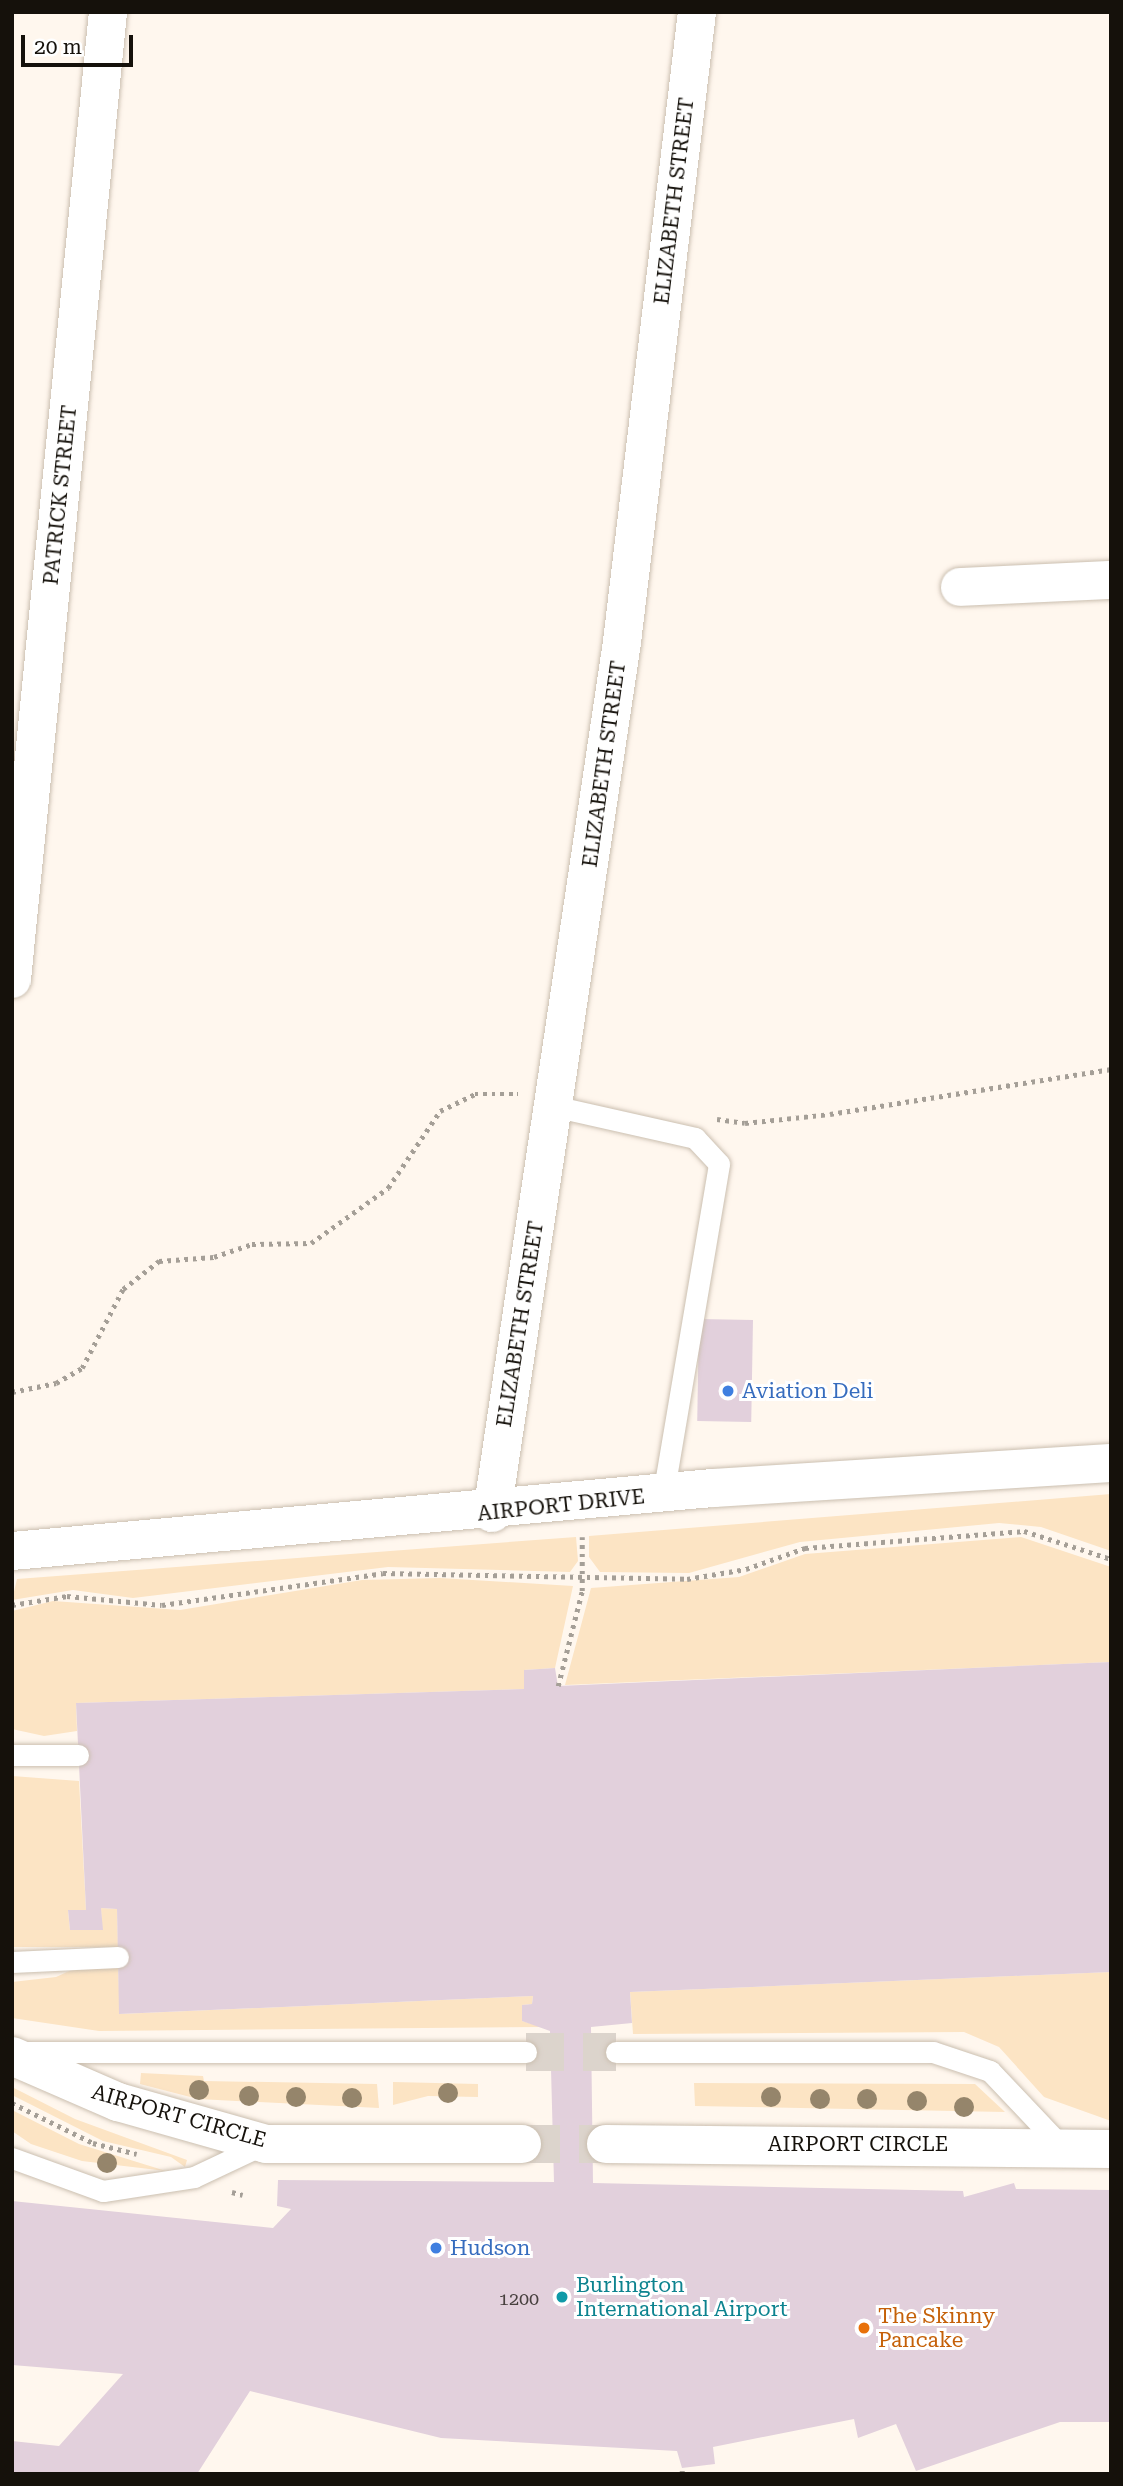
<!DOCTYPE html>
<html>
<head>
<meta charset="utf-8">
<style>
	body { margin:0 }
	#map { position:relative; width:1123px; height:2486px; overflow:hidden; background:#fff7ee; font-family:"Roboto Serif",serif }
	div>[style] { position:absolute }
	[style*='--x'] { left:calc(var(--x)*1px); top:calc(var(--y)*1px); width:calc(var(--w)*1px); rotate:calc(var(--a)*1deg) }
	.green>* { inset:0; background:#fce4c4 }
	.building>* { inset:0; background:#e2d0dc; transform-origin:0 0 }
	.street-tunnel>* { height:38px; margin-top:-19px; transform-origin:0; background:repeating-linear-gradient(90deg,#dcd4cc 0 38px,transparent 0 57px) }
	.path>* { height:4.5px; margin-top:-2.25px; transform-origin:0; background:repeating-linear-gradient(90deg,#a59f97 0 3.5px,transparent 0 8.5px) }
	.roads { filter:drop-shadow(0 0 2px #cbbfb0) drop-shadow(0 0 2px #cbbfb0) }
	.lane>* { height:21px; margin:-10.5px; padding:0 10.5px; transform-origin:10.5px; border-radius:10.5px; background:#fff }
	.street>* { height:38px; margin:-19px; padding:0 19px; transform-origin:19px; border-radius:19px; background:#fff }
	.secondary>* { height:38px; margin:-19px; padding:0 19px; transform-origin:19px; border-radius:19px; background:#fff }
	.trees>* { width:20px; height:20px; margin:-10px; border-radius:50%; background:#95856b }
	.dots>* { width:19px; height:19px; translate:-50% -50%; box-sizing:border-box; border:4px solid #fff; border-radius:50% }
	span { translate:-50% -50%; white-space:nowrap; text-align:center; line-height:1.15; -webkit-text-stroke:6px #fff; paint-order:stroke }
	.number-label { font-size:18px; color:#48413f }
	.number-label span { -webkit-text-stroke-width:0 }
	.street-label { font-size:21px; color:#15110b }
	.shop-label { font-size:21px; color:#366cbe }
	.left { translate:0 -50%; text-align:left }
	.culture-label { font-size:21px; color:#0d838f }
	.food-label { font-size:21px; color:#c56008 }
	.frame { position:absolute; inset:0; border:14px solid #15110b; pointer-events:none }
	.scale { position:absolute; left:21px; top:35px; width:112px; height:32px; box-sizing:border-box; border:4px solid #15110b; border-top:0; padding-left:9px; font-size:21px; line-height:24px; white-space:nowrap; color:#15110b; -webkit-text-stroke:5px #fff; paint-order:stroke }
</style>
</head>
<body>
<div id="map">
	<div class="green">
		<div style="clip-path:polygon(1111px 1494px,1111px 1551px,1041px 1527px,999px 1523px,800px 1542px,689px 1573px,600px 1572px,589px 1557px,589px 1536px)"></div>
		<div style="clip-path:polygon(576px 1537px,578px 1561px,570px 1572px,388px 1567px,133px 1598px,73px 1590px,12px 1600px,17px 1579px)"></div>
		<div style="clip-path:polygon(1021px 1537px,1111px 1567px,1111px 1662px,565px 1685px,591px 1588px,739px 1577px,805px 1554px)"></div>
		<div style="clip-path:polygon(440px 1578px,573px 1586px,555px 1668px,524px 1670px,524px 1689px,76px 1703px,77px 1731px,44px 1736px,12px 1729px,12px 1611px,53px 1601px,180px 1610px,362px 1580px)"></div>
		<div style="clip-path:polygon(12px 1776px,79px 1781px,86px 1910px,68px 1911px,70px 1930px,102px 1930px,101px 1908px,117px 1909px,118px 1947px,12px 1947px)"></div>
		<div style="clip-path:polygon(78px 1967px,118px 1967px,120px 2014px,533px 1996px,532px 2004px,522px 2005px,522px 2021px,542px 2027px,99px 2031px,12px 2018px,12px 1982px,56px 1977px)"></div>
		<div style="clip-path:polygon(1111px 1972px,1111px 2121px,1044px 2097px,999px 2047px,964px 2032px,633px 2034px,630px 1992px)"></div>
		<div style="clip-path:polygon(141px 2073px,203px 2076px,204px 2081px,377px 2084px,379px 2108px,198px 2099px,140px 2084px)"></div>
		<div style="clip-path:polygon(393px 2082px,478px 2084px,478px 2097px,428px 2096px,393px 2105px)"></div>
		<div style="clip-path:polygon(694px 2083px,975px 2084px,1005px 2112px,695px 2106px)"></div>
		<div style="clip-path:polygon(12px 2087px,75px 2119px,187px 2160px,185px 2167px,171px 2157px,103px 2141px,12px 2095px)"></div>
		<div style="clip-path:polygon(12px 2110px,79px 2144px,166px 2171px,82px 2161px,31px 2144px,12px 2131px)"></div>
	</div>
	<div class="building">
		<div style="left:699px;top:1319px;width:54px;height:102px;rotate:1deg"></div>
		<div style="clip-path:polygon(1111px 1662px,1111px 1972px,630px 1992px,632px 2023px,591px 2027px,593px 2183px,963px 2191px,964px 2197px,1014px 2183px,1016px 2189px,1111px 2190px,1111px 2422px,1060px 2422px,916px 2471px,896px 2424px,858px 2438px,854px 2419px,713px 2447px,715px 2464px,682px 2468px,677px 2451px,441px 2438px,250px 2391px,197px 2474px,12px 2474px,12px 2441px,59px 2446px,123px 2374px,12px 2365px,12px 2201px,273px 2228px,291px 2209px,277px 2206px,278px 2180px,554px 2182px,550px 2031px,522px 2021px,522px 2005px,532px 2004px,533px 1996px,119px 2014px,117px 1909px,101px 1908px,103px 1930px,70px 1930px,68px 1910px,86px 1910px,76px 1703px,524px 1689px,524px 1670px,555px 1668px,558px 1686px)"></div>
	</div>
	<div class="street-tunnel">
		<div style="--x:526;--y:2052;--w:90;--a:0"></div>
		<div style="--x:522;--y:2144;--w:84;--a:0"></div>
	</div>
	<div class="path">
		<div style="--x:717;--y:1119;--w:28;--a:8"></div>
		<div style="--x:745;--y:1123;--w:85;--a:-6"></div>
		<div style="--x:830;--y:1114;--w:285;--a:-9.1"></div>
		<div style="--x:12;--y:1392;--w:45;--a:-11.6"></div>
		<div style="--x:56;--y:1383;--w:30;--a:-30"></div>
		<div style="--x:82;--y:1368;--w:89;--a:-62.6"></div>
		<div style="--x:123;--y:1289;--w:46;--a:-37.9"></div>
		<div style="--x:159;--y:1261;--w:55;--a:-4.2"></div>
		<div style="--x:214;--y:1257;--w:40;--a:-18.9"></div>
		<div style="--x:252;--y:1244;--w:59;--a:-1"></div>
		<div style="--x:311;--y:1243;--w:95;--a:-35.5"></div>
		<div style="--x:388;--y:1188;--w:93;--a:-56"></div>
		<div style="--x:440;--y:1111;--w:39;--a:-26"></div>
		<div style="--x:475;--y:1094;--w:43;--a:0"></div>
		<div style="--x:12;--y:1605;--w:56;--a:-9.3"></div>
		<div style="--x:67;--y:1596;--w:95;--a:5.4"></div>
		<div style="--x:162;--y:1605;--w:223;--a:-8.2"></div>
		<div style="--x:383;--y:1573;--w:304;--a:1.1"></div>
		<div style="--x:687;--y:1579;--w:60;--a:-9.6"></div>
		<div style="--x:746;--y:1569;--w:63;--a:-19.6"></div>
		<div style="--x:805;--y:1548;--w:220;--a:-4.4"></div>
		<div style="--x:1024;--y:1531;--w:91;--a:17.8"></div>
		<div style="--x:558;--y:1686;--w:98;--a:-75.8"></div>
		<div style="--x:582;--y:1591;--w:54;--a:-90"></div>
		<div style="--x:12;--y:2103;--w:90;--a:26.3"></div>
		<div style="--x:93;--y:2143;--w:45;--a:14"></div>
		<div style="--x:232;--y:2192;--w:11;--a:15"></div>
		<div style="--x:682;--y:2474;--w:6;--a:-90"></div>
	</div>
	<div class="roads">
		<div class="lane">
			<div style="--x:553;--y:1106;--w:146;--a:12.7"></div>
			<div style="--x:695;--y:1138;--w:35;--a:47"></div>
			<div style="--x:719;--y:1164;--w:335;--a:99.6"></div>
			<div style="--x:12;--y:1755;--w:66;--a:0"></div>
			<div style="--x:12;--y:1962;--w:106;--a:-2.7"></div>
			<div style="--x:25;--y:2052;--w:501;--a:0"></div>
			<div style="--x:616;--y:2052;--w:317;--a:0"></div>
			<div style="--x:933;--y:2052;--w:60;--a:18.4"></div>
			<div style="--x:990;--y:2071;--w:103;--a:46.6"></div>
			<div style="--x:12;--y:2158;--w:97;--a:19.9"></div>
			<div style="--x:103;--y:2191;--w:92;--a:-8.7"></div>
			<div style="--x:194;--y:2177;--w:75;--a:-25.2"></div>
		</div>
		<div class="street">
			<div style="--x:960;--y:587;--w:151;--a:-2.7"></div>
			<div style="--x:12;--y:979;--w:972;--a:-84.33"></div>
			<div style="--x:492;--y:1513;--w:881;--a:-81.51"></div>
			<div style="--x:622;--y:642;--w:634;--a:-83.21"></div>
			<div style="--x:12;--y:2056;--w:116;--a:23.5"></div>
			<div style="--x:118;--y:2102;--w:154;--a:15.8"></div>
			<div style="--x:266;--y:2144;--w:256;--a:0"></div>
			<div style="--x:606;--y:2144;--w:505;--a:0.57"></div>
		</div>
		<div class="secondary">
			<div style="--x:12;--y:1551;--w:704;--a:-5.14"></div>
			<div style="--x:713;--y:1488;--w:399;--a:-3.6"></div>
		</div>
	</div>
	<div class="trees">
		<div style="left:199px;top:2090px"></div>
		<div style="left:448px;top:2093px"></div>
		<div style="left:249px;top:2096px"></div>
		<div style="left:296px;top:2097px"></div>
		<div style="left:771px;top:2097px"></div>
		<div style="left:352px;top:2098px"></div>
		<div style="left:820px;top:2099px"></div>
		<div style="left:867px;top:2099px"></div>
		<div style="left:917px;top:2101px"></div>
		<div style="left:964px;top:2107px"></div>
		<div style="left:107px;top:2163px"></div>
	</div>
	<div class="dots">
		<div style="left:728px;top:1391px;background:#3f7fe0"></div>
		<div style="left:436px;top:2248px;background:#3f7fe0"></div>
		<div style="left:562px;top:2297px;background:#0f9aa8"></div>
		<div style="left:864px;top:2328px;background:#e8710a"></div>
	</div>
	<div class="number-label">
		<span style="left:519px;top:2299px">1200</span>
	</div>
	<div class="street-label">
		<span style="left:674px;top:201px;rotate:-83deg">ELIZABETH STREET</span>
		<span style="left:60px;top:495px;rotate:-84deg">PATRICK STREET</span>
		<span style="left:604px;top:764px;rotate:-82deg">ELIZABETH STREET</span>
		<span style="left:520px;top:1324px;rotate:-81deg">ELIZABETH STREET</span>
		<span style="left:561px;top:1505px;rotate:-6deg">AIRPORT DRIVE</span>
		<span style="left:179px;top:2116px;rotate:16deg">AIRPORT CIRCLE</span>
		<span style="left:858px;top:2144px">AIRPORT CIRCLE</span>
	</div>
	<div class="shop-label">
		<span class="left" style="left:742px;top:1391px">Aviation Deli</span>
		<span class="left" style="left:450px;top:2248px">Hudson</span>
	</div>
	<div class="culture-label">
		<span class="left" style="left:576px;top:2297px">Burlington<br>International Airport</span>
	</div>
	<div class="food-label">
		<span class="left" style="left:878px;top:2328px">The Skinny<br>Pancake</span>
	</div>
	<div class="frame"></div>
	<div class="scale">20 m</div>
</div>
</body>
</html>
